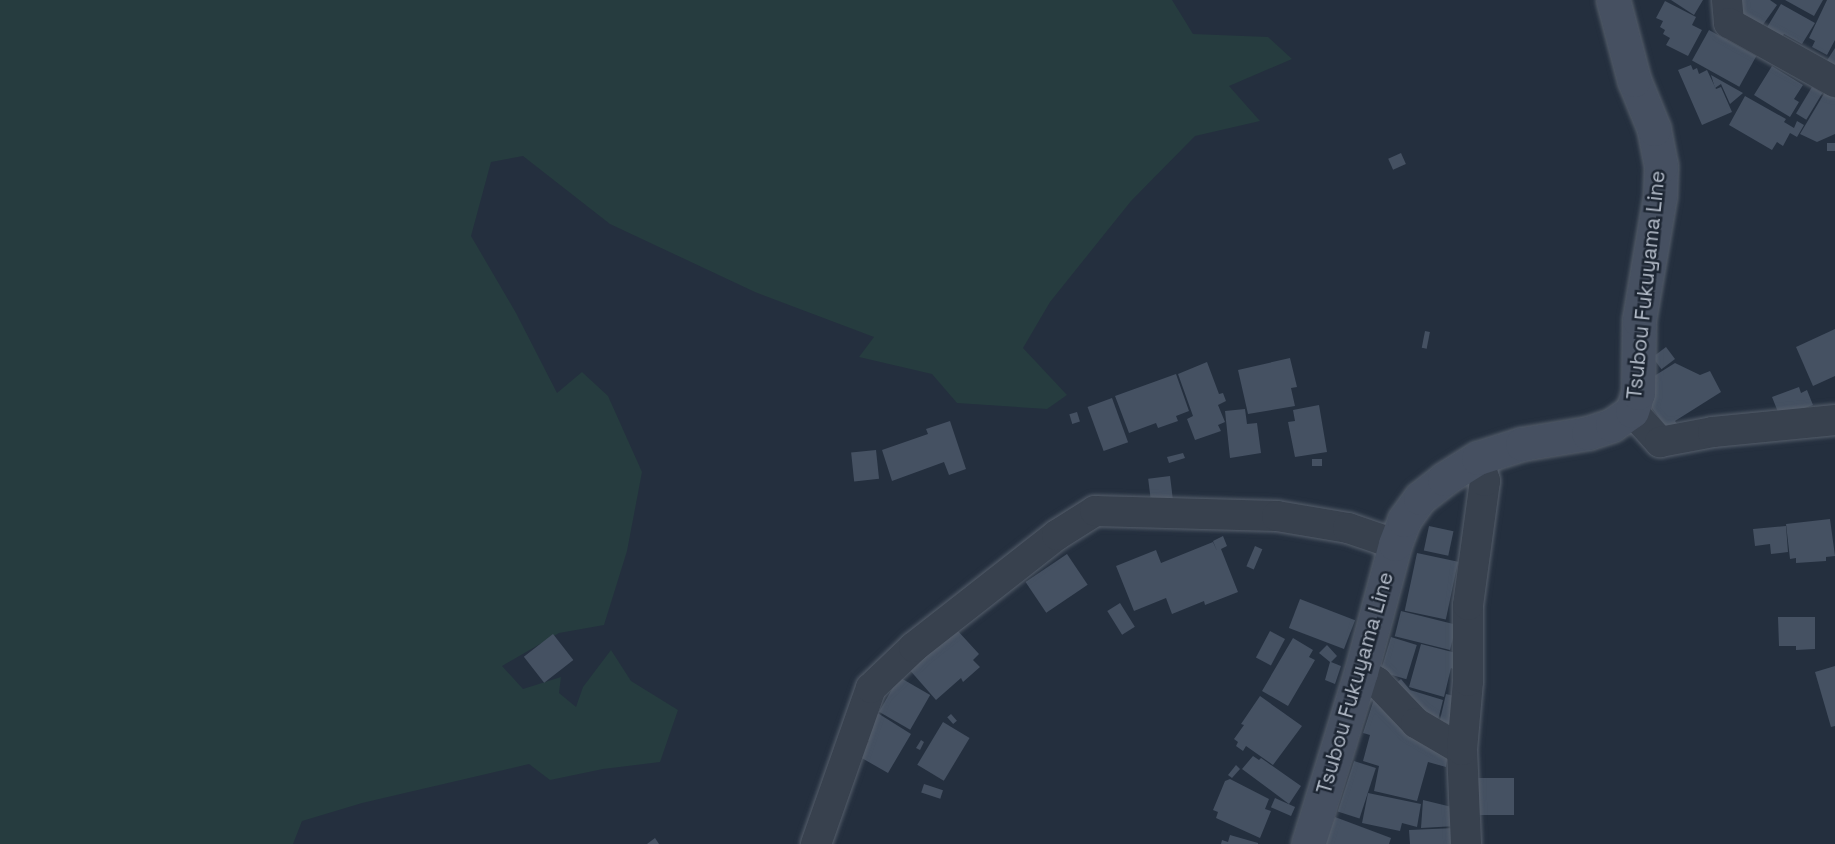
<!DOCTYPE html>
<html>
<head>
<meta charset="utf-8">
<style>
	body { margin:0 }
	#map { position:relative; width:1835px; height:844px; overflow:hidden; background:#242f3e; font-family:"Space Grotesk",sans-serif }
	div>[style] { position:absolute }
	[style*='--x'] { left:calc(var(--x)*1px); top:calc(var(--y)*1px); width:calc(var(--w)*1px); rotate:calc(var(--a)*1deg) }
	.green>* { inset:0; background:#263c3f }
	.building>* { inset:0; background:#455162; transform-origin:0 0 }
	.roads { filter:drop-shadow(0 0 2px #565f6c) drop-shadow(0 0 2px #565f6c) }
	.minor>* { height:30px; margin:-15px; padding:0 15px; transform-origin:15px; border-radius:15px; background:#38414e }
	.secondary>* { height:33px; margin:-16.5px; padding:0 16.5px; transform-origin:16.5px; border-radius:16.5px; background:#465061 }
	span { translate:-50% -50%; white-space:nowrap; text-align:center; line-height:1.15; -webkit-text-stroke:5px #1d2633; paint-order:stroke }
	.street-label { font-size:21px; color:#b4bcc9 }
</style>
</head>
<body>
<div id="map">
	<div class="green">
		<div style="clip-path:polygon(0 0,1172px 0,1193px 34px,1268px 37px,1292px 59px,1229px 86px,1260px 121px,1195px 136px,1131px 201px,1050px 302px,1023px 348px,1067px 395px,1047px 409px,957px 403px,932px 374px,859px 357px,874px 337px,755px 292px,610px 224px,523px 156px,491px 162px,471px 236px,516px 313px,557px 393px,582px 372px,608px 396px,642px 472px,627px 551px,604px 625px,559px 633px,502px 666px,523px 689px,561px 677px,559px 693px,576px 707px,583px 687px,611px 650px,631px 681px,678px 710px,660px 762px,603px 769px,550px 780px,529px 764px,362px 803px,302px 821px,293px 844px,0 844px)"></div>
	</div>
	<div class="building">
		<div style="clip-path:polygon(1671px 0,1703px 0,1694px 15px)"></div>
		<div style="clip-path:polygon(1737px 0,1770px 0,1777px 5px,1762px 26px,1740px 13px)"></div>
		<div style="clip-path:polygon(1785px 0,1823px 0,1814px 16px)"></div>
		<div style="clip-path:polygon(1827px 0,1835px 0,1835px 40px,1827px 55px,1812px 47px,1815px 41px,1809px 38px)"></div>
		<div style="clip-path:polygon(1665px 1px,1696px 17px,1692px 25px,1702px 30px,1688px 56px,1666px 45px,1670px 38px,1663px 34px,1665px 30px,1660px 27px,1663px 21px,1656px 18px)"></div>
		<div style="clip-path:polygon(1781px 4px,1815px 23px,1802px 44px,1784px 34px,1782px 37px,1766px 29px)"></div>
		<div style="left:1709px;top:30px;width:54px;height:35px;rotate:29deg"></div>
		<div style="clip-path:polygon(1835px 48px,1835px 67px,1826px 62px)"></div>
		<div style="clip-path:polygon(1691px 65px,1693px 70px,1697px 68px,1699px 74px,1707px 70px,1716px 89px,1721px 87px,1732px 112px,1702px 125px,1678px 70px)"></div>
		<div style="clip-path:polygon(1772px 66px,1803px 85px,1794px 99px,1799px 102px,1790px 117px,1754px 95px)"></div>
		<div style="clip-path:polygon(1711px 75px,1743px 93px,1730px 104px,1721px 84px,1715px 88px)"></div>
		<div style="left:1812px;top:87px;width:12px;height:31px;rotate:31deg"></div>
		<div style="clip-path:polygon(1825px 92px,1835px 98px,1835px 134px,1817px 142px,1800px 134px)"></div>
		<div style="clip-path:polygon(1745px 96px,1786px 119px,1784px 122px,1794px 128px,1797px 121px,1804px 125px,1797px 137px,1790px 133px,1783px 146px,1777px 142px,1772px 150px,1729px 125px)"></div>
		<div style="left:1827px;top:143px;width:8px;height:8px"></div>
		<div style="left:1401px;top:153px;width:12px;height:14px;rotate:66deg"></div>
		<div style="clip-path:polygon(1835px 329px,1835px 376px,1813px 386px,1796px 347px)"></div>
		<div style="left:1425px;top:331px;width:5px;height:17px;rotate:11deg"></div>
		<div style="left:1666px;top:347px;width:15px;height:17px;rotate:53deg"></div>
		<div style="clip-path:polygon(1290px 358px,1297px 387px,1291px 388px,1295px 406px,1248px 414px,1238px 370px)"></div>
		<div style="clip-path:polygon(1207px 362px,1219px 394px,1223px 393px,1226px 401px,1218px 405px,1225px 422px,1218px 425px,1221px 431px,1195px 440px,1187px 419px,1193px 416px,1178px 374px)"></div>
		<div style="clip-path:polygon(1675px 363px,1700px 375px,1710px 371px,1721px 392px,1675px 421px,1678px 425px,1669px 431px,1652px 408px,1651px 378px)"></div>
		<div style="clip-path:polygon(1176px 374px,1189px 411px,1176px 416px,1178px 421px,1158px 428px,1156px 423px,1129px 433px,1115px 396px)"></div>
		<div style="clip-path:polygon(1799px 387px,1801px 393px,1807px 390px,1813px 405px,1780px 417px,1772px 397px)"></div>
		<div style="left:1112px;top:398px;width:47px;height:26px;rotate:70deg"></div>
		<div style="clip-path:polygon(1319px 405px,1327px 452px,1295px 457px,1288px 422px,1295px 421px,1293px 410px)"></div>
		<div style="clip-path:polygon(1245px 409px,1247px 424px,1257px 423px,1261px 453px,1230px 458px,1225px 411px)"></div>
		<div style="left:1077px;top:412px;width:10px;height:8px;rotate:73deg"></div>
		<div style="clip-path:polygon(950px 421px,966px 469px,949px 475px,944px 462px,892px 481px,882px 450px,928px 434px,926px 429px)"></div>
		<div style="left:876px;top:450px;width:29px;height:25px;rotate:84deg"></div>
		<div style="clip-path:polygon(1183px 453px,1185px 458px,1169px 463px,1167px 457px)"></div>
		<div style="left:1322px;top:459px;width:7px;height:10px;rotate:90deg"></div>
		<div style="left:1170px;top:476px;width:23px;height:22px;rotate:83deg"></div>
		<div style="clip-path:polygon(1830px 519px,1835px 556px,1826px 557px,1826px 561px,1796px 563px,1796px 558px,1790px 559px,1786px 524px)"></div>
		<div style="left:1429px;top:526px;width:25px;height:25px;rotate:12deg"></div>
		<div style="clip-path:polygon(1786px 526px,1788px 552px,1771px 554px,1770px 544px,1755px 546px,1753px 529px)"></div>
		<div style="clip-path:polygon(1223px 536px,1227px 546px,1221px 549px,1238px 592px,1205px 605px,1204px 601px,1172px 614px,1166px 598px,1134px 611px,1116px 566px,1156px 550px,1161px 563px,1213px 542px,1217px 551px,1213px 541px)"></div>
		<div style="left:1255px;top:546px;width:8px;height:22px;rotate:23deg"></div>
		<div style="left:1417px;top:553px;width:42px;height:59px;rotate:12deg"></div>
		<div style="left:1067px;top:554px;width:37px;height:50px;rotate:56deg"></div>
		<div style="left:1300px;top:599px;width:59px;height:31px;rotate:21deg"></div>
		<div style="left:1120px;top:603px;width:28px;height:15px;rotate:58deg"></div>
		<div style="left:1401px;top:611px;width:57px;height:26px;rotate:14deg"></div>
		<div style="clip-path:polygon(1778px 617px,1815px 617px,1815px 649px,1796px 650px,1796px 646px,1779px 646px)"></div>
		<div style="clip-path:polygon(957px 630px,979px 654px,973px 660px,980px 667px,963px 682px,961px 678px,936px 700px,908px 668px)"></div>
		<div style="left:1270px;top:631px;width:17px;height:30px;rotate:28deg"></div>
		<div style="left:553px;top:634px;width:33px;height:37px;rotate:52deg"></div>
		<div style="left:1391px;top:637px;width:27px;height:36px;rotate:17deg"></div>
		<div style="clip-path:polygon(1293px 638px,1313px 650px,1309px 657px,1315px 660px,1288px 706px,1262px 691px)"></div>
		<div style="clip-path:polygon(1421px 644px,1460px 654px,1456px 670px,1451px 668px,1444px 697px,1409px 687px)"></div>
		<div style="clip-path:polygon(1327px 645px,1337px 656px,1331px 662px,1341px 666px,1335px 684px,1325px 680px,1330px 662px,1319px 653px)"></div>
		<div style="clip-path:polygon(1835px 666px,1835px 726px,1831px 727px,1815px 672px)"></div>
		<div style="left:899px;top:677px;width:36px;height:40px;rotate:30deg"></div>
		<div style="clip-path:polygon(1401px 679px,1410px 690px,1443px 700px,1436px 728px,1393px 686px)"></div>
		<div style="left:1446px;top:694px;width:13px;height:28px;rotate:13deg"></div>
		<div style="clip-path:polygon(1260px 696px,1302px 726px,1273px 765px,1246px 746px,1243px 751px,1236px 746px,1238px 742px,1234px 739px,1244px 725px,1241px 724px)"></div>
		<div style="clip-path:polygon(1375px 696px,1448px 750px,1446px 767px,1428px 762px,1417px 801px,1374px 791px,1379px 766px,1363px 761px,1370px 735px,1363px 733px)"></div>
		<div style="clip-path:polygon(876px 712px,911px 734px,888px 773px,860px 757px,869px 741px,865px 740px)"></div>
		<div style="left:951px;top:714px;width:9px;height:5px;rotate:49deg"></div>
		<div style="left:943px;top:722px;width:31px;height:50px;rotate:31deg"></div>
		<div style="clip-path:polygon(921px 740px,924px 742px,920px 750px,916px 748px)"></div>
		<div style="clip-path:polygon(1253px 756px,1259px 760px,1261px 758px,1301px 786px,1289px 804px,1242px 769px)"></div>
		<div style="left:1354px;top:761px;width:23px;height:53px;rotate:18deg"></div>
		<div style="clip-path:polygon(1236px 765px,1240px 769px,1232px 778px,1228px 775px)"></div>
		<div style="left:1514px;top:778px;width:37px;height:39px;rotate:90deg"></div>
		<div style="clip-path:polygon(1230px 779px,1269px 799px,1265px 809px,1271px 811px,1260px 838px,1216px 818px,1218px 812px,1213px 810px,1225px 781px)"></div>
		<div style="left:924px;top:784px;width:20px;height:9px;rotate:18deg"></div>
		<div style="clip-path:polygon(1368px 793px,1421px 804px,1417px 827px,1402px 823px,1400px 831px,1362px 823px)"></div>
		<div style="left:1275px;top:798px;width:22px;height:10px;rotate:24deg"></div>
		<div style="clip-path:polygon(1423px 800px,1456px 808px,1456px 826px,1421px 828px)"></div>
		<div style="clip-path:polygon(1335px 817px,1391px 838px,1389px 844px,1326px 844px)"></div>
		<div style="clip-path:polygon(1455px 828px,1455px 844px,1410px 844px,1409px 830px)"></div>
		<div style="clip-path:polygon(1230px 835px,1258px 843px,1258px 844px,1221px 844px,1222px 840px,1228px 842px)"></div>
		<div style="clip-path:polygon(655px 838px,659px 844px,647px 844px)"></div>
	</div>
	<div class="roads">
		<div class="minor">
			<div style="--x:1727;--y:0;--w:23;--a:85"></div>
			<div style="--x:1729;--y:23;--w:121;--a:29.1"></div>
			<div style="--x:1632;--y:411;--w:42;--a:47.9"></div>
			<div style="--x:1660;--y:442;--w:54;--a:-10.7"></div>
			<div style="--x:1713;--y:432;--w:123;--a:-5.6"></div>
			<div style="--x:1361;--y:672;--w:19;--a:32"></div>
			<div style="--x:1377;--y:682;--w:57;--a:46.4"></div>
			<div style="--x:1416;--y:723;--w:53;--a:30.4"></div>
			<div style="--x:816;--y:844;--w:165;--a:-70.6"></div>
			<div style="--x:871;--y:688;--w:59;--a:-43.6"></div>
			<div style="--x:914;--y:647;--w:182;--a:-38.1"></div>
			<div style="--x:1057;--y:535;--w:45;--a:-32.3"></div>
			<div style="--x:1095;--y:511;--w:182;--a:1.6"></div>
			<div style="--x:1277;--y:516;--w:72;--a:9.6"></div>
			<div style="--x:1348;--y:528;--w:50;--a:18.8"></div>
			<div style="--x:1466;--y:844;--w:94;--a:-92.4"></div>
			<div style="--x:1462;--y:750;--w:69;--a:-85"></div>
			<div style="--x:1468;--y:681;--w:76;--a:-90"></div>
			<div style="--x:1468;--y:605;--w:125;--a:-82.2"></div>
			<div style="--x:1485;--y:481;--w:24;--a:-107"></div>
		</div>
		<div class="secondary">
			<div style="--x:1308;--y:844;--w:180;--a:-72.9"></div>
			<div style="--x:1361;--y:672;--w:132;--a:-75.1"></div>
			<div style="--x:1395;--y:544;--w:26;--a:-69"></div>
			<div style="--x:1404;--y:520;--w:27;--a:-54"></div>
			<div style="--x:1420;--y:498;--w:31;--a:-38"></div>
			<div style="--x:1444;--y:479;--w:40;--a:-32"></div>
			<div style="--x:1478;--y:458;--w:46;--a:-17.7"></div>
			<div style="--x:1522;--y:444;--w:67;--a:-9.5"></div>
			<div style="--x:1588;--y:433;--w:25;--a:-18"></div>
			<div style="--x:1612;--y:425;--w:24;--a:-35"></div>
			<div style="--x:1632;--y:411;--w:19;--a:-72"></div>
			<div style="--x:1638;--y:393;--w:73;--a:-89.2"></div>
			<div style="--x:1639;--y:320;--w:126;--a:-80.4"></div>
			<div style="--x:1660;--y:196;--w:30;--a:-88"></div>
			<div style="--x:1661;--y:166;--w:38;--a:-101"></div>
			<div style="--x:1654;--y:129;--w:53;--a:-112.2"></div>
			<div style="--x:1634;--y:80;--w:83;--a:-104.7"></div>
		</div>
	</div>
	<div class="street-label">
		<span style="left:1646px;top:285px;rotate:-84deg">Tsubou Fukuyama Line</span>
		<span style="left:1355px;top:683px;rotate:-74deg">Tsubou Fukuyama Line</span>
	</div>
</div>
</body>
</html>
